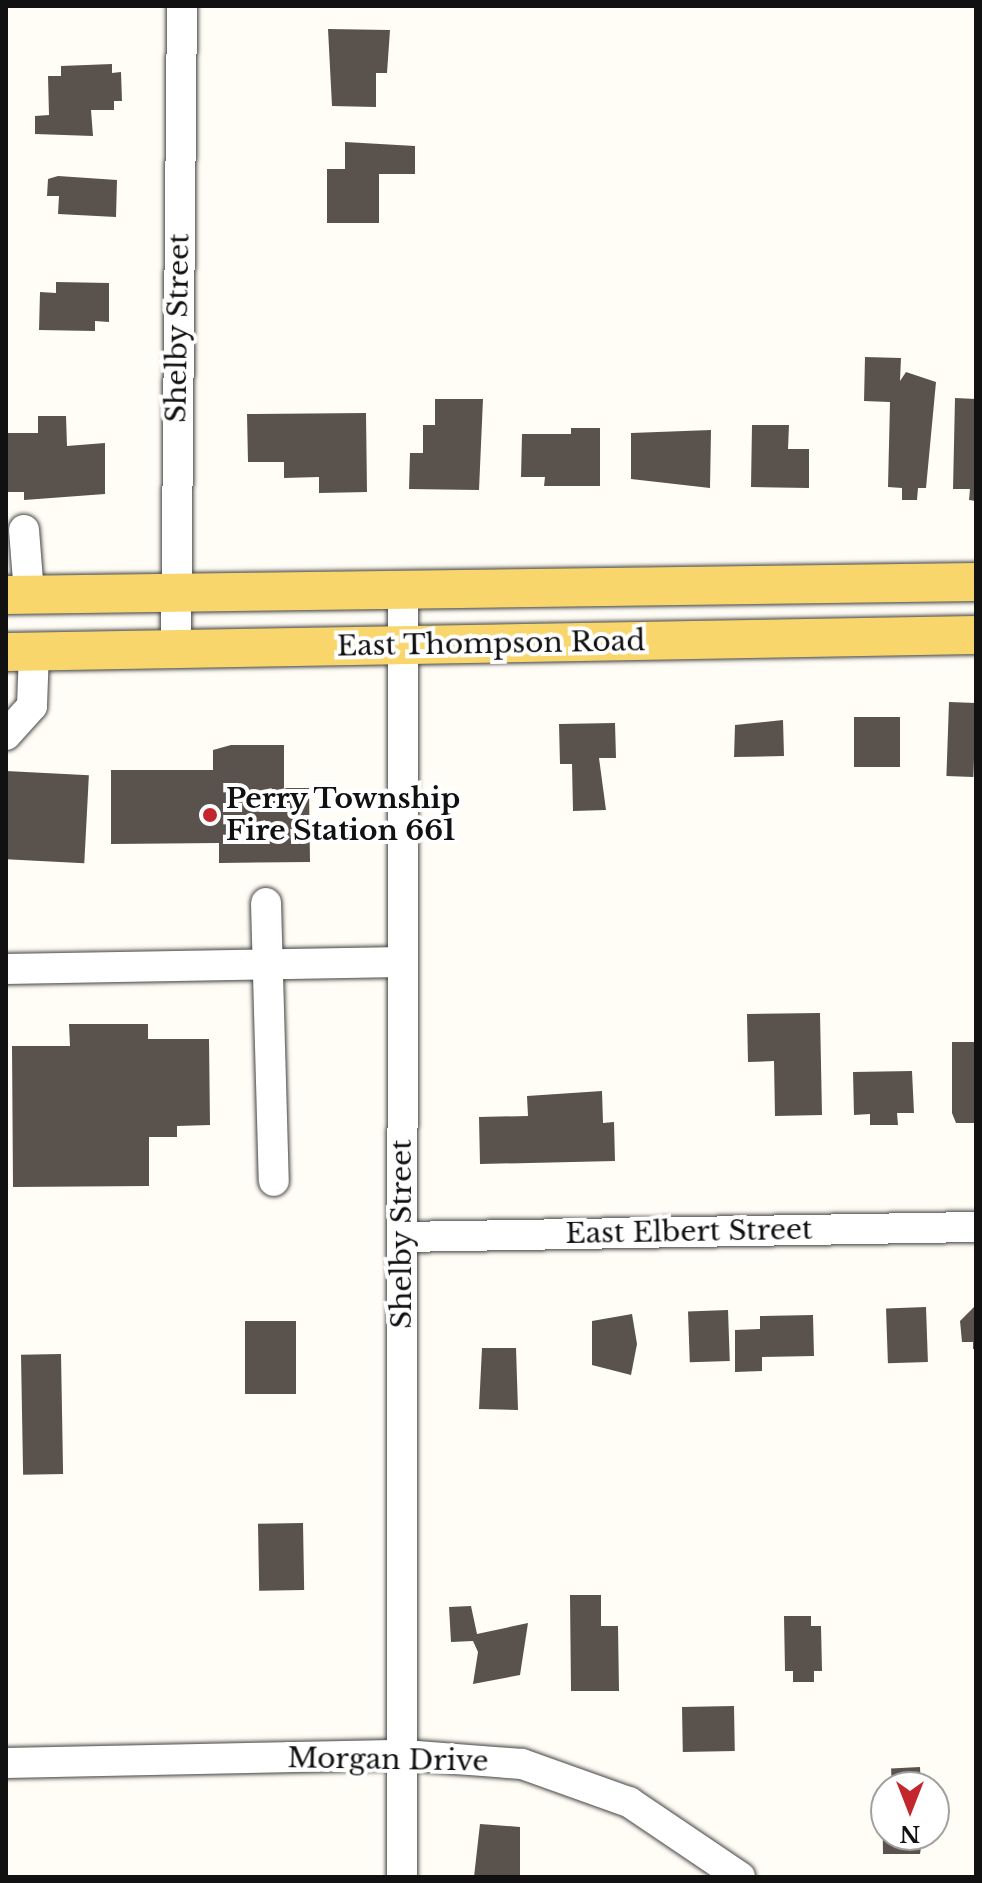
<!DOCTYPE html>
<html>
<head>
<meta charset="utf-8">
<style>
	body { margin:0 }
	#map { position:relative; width:982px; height:1883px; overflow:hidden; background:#fffdf5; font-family:"Libre Baskerville",serif }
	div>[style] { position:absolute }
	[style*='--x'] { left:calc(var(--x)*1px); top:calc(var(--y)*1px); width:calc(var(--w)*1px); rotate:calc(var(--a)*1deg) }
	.building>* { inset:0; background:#5a524d; transform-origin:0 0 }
	.roads { filter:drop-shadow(0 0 2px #444) drop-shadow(0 0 2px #444) }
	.minor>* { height:30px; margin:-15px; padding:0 15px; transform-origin:15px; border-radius:15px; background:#fff }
	.major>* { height:38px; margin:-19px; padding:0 19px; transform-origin:19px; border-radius:19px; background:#f9d66b }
	.dots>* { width:22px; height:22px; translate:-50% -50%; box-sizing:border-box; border:4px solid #fff; border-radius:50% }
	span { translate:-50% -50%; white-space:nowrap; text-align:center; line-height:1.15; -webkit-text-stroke:8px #fff; paint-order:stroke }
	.street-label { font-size:28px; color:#111 }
	.poi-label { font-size:28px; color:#111; font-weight:700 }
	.left { translate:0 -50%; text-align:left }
	.frame { position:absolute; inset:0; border:8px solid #111; pointer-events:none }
	.north { position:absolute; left:870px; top:1771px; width:80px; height:80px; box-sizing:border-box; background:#fff; border:2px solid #a0a0a0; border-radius:50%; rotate:180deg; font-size:22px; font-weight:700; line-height:32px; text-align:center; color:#111 }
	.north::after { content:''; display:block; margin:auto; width:28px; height:36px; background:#c4262e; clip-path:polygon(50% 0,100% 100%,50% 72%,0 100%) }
</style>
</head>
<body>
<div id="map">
	<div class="building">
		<div style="clip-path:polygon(328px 29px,390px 30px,387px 73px,376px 73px,376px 107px,332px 106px)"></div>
		<div style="clip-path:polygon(112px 64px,112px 73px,121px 72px,122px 101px,114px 101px,114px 110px,91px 110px,93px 136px,35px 134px,35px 116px,49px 115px,48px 76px,61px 76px,61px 66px)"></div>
		<div style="clip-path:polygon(345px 142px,415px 146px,415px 174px,379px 174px,379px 223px,327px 223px,327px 169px,345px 169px)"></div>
		<div style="clip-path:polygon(58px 176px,117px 180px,116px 217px,58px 214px,59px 196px,47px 196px,48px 179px)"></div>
		<div style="clip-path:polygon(56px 282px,109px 283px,109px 322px,95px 321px,95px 331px,39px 330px,40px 292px,56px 293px)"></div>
		<div style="clip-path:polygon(865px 357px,901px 358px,900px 381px,906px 372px,936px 382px,926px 488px,918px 488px,917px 500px,902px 500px,902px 488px,888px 487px,890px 402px,864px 401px)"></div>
		<div style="clip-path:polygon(955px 398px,976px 399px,976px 501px,969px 500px,970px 489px,953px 489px)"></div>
		<div style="clip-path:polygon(435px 399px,483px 399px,479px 490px,409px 489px,410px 453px,423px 453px,423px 425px,435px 425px)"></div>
		<div style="clip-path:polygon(366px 413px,367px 492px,319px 493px,319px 477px,284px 478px,284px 462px,248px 462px,247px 414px)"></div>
		<div style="clip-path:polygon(38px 416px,66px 416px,67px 446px,105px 443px,105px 494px,24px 500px,24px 492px,6px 492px,6px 433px,38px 433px)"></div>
		<div style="clip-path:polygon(752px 425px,789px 425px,788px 449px,809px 449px,809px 488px,751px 487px)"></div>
		<div style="clip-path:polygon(571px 428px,600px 428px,600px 486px,544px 486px,545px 477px,521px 477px,522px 434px,571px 434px)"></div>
		<div style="clip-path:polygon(711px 430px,710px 488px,631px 479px,631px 433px)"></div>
		<div style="left:949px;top:702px;width:27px;height:74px;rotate:2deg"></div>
		<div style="left:854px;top:717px;width:46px;height:50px"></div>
		<div style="clip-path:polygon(783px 720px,784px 756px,734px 757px,735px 725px)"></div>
		<div style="clip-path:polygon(615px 723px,616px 758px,599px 758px,606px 810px,573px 811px,572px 764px,560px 764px,559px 724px)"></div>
		<div style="clip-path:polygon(231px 745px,284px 745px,284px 788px,309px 788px,310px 862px,219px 863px,219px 843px,111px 844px,111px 770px,213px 770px,213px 750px)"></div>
		<div style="left:6px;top:771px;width:83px;height:88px;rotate:3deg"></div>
		<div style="clip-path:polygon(820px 1013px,822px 1115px,775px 1116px,774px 1061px,748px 1062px,747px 1014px)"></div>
		<div style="clip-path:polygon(69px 1024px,148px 1024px,148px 1039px,209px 1039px,210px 1125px,177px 1126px,177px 1137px,149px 1137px,149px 1186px,13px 1187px,12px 1046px,70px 1046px)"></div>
		<div style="clip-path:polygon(952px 1042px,976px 1042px,976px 1123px,956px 1123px,952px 1113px)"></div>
		<div style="clip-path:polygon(912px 1071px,914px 1113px,897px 1113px,898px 1125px,870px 1125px,870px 1114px,854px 1115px,853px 1072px)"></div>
		<div style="clip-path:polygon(602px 1091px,603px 1123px,614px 1122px,615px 1161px,480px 1164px,479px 1117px,528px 1116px,527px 1096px)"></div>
		<div style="clip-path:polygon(976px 1305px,976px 1349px,973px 1349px,973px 1342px,962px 1342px,960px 1321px)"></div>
		<div style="left:926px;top:1307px;width:55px;height:40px;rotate:88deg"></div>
		<div style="left:728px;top:1310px;width:51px;height:40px;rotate:88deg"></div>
		<div style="clip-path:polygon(632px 1314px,637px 1344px,631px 1375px,592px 1365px,592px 1321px)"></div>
		<div style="clip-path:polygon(813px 1315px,814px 1356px,762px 1357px,762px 1371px,735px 1372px,735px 1330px,760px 1329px,760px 1316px)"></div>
		<div style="left:296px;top:1321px;width:73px;height:51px;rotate:90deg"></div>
		<div style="clip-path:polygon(482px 1348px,516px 1348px,518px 1410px,479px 1409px)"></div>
		<div style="left:61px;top:1354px;width:120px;height:40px;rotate:89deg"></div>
		<div style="left:303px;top:1523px;width:67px;height:45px;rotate:89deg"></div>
		<div style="clip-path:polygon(570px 1595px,601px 1595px,601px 1626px,618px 1626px,619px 1691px,571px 1691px)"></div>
		<div style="clip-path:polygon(471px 1606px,477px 1634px,528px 1623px,520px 1675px,473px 1684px,478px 1652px,473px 1641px,451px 1642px,449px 1607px)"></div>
		<div style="clip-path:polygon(784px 1616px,811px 1616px,811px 1626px,821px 1626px,822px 1671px,814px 1671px,814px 1682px,793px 1682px,793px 1671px,785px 1671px)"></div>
		<div style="left:734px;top:1706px;width:45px;height:52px;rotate:89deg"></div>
		<div style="left:920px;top:1767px;width:20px;height:29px;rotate:87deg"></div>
		<div style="clip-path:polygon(882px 1792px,886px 1835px,923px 1835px,920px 1854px,883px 1854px)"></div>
		<div style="clip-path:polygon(480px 1824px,520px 1827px,520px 1877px,474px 1877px)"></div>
	</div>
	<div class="roads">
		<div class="minor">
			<div style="--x:24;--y:530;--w:64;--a:85.5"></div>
			<div style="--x:176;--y:650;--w:644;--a:-89.47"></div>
			<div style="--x:6;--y:735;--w:39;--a:-48"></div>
			<div style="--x:32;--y:706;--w:54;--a:-87.9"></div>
			<div style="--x:266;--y:903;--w:278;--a:88.4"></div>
			<div style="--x:6;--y:969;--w:396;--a:-1"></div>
			<div style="--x:402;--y:1237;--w:574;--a:-1"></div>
			<div style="--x:6;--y:1763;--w:398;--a:-1.2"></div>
			<div style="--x:404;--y:1755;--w:118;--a:4.4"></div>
			<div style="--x:522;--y:1764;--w:114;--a:19.6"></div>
			<div style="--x:629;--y:1802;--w:134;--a:34"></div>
			<div style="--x:402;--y:1877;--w:1287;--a:-89.96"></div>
		</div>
		<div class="major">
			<div style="--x:6;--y:595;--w:970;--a:-0.77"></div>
			<div style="--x:6;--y:652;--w:970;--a:-1"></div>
		</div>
	</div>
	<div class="dots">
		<div style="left:210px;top:815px;background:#c4262e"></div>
	</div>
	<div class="street-label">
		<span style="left:178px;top:328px;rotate:-89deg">Shelby Street</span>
		<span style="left:491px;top:644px;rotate:-1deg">East Thompson Road</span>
		<span style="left:689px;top:1232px;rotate:-1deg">East Elbert Street</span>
		<span style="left:402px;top:1234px;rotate:-90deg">Shelby Street</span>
		<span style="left:388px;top:1760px;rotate:1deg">Morgan Drive</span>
	</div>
	<div class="poi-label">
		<span class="left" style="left:226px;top:815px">Perry Township<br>Fire Station 661</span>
	</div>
	<div class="frame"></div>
	<div class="north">N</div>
</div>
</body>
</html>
